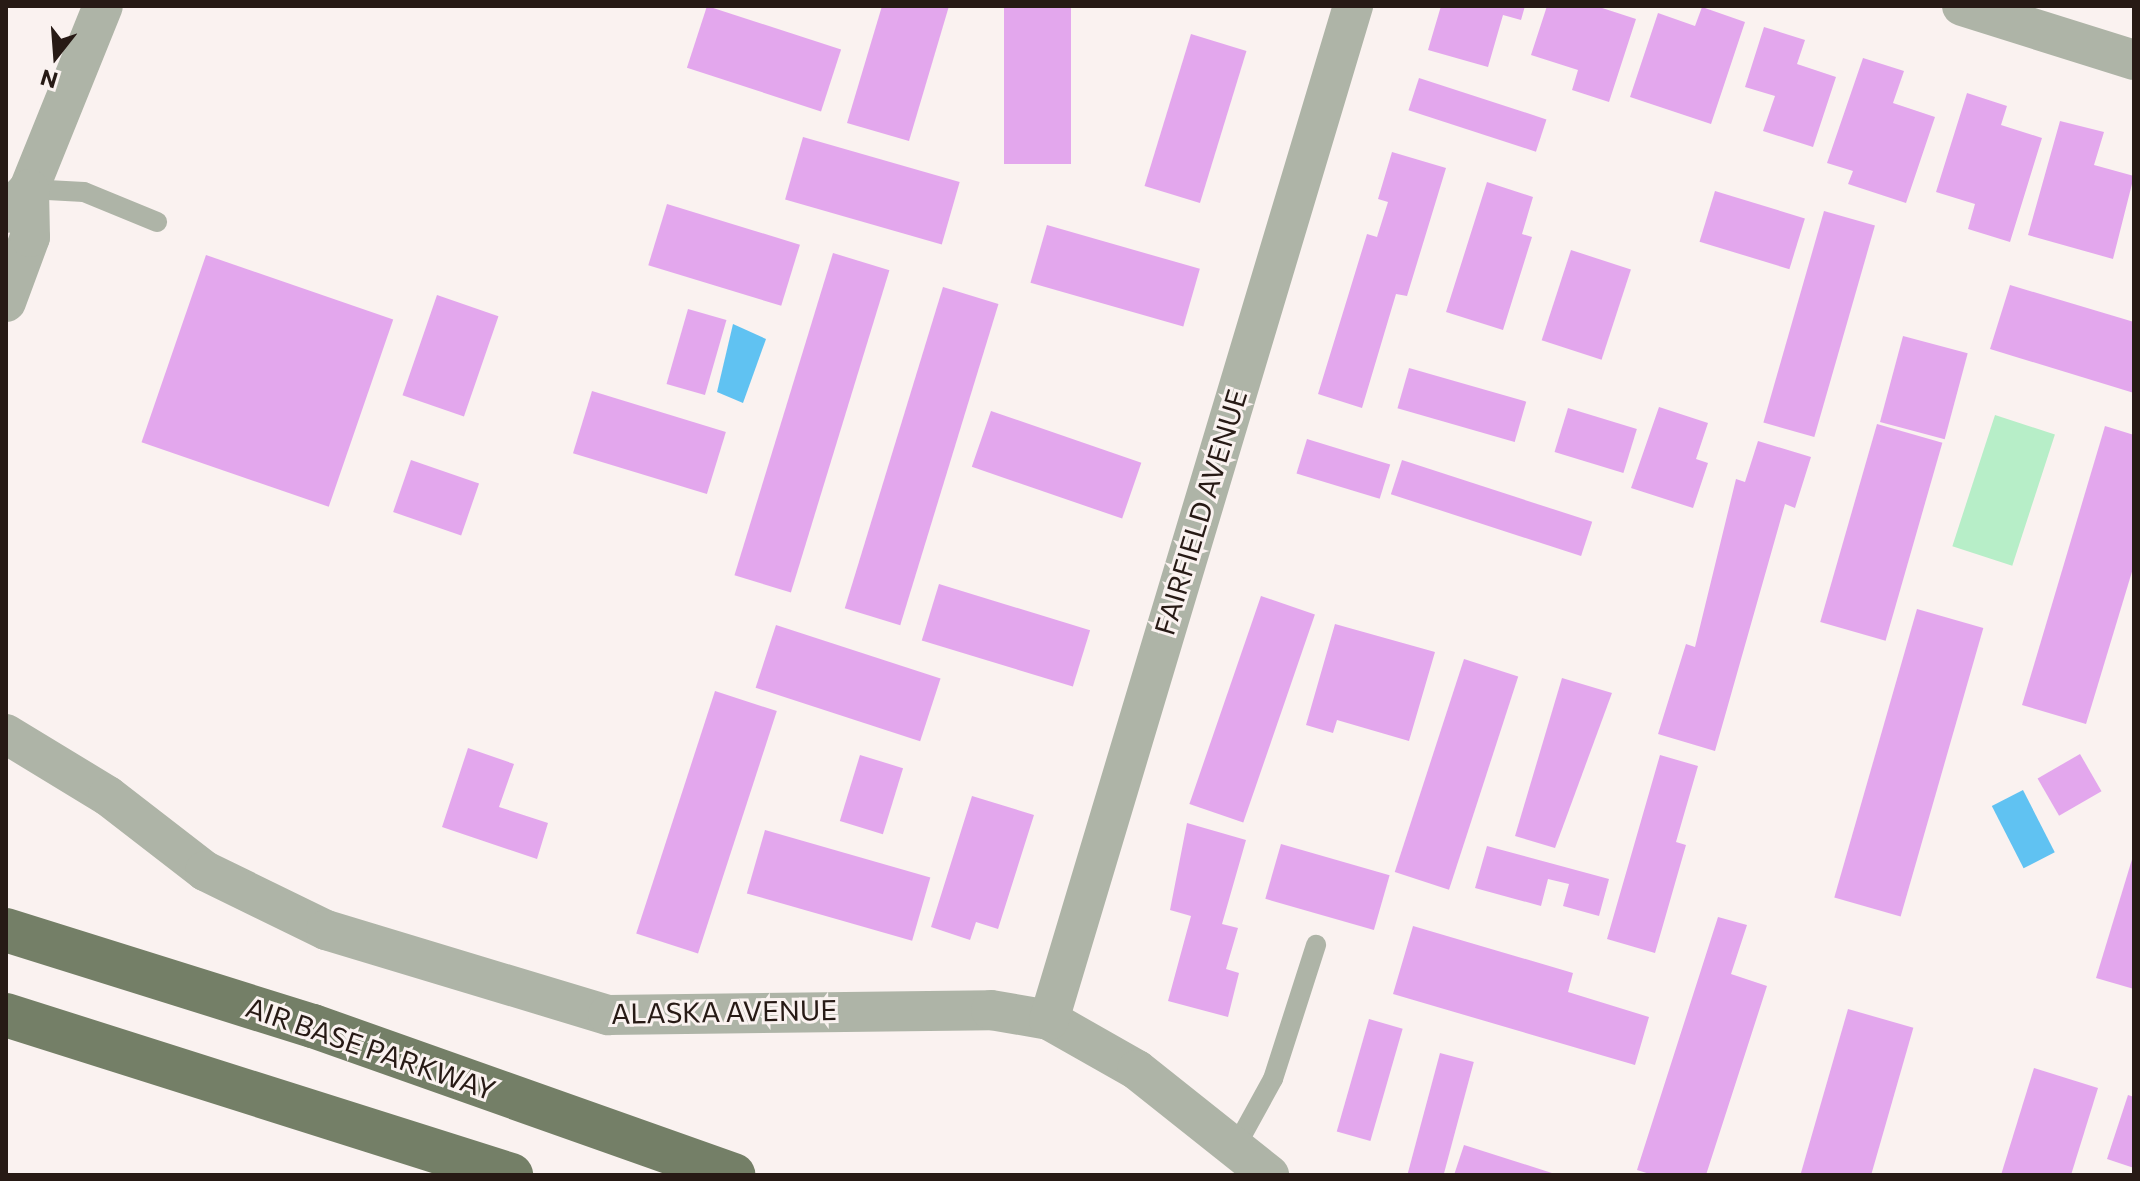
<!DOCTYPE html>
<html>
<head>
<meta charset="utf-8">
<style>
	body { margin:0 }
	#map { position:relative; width:2140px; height:1181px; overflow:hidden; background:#faf2f0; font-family:Commissioner,sans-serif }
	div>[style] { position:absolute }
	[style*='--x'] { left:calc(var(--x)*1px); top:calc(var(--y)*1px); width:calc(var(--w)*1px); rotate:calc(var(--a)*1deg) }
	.green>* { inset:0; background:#b7eec8; transform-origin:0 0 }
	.water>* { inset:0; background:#60c2f2; transform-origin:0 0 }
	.building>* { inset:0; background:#e3a7ed; transform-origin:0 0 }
	.service>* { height:20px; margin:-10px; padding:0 10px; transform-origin:10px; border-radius:10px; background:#aeb4a7 }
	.minor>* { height:40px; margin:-20px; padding:0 20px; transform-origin:20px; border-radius:20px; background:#aeb4a7 }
	.primary>* { height:44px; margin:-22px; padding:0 22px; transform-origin:22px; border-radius:22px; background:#747f67 }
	span { translate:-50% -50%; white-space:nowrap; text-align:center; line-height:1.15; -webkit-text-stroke:6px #faf2f0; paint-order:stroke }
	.street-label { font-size:28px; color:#271a15 }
	.frame { position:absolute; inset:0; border:8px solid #271a15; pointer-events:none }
	.north { position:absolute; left:16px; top:16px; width:80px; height:80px; -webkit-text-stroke:6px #faf2f0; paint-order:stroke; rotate:197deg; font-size:22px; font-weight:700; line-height:32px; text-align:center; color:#271a15 }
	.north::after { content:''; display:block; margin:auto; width:28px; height:36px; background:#271a15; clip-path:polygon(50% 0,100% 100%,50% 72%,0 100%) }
</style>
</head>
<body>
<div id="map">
	<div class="green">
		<div style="left:1995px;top:415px;width:63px;height:138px;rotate:18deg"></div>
	</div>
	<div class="water">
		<div style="clip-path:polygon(733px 324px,766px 339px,743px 403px,717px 392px)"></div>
		<div style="left:2023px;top:790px;width:70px;height:35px;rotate:63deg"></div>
	</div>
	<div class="building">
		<div style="left:707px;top:6px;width:141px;height:65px;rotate:18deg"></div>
		<div style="clip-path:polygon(882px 6px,949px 6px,909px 141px,847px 123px)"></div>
		<div style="left:1004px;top:6px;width:67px;height:158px"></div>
		<div style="clip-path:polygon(1441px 6px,1525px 6px,1521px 20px,1503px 15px,1488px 67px,1428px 50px)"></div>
		<div style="clip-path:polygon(1547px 6px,1596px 6px,1636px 19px,1609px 102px,1572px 90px,1578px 70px,1531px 55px)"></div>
		<div style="clip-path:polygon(1702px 7px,1745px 22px,1711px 124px,1630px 97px,1658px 13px,1695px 26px)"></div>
		<div style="clip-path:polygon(1764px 27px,1805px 40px,1797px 64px,1836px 77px,1813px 147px,1763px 131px,1775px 96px,1745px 87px)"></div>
		<div style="left:1191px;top:34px;width:58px;height:159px;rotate:17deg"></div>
		<div style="clip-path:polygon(1863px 58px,1904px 71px,1893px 103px,1935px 117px,1906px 203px,1848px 184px,1853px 171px,1827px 163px)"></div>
		<div style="left:1419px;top:78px;width:134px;height:34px;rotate:18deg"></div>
		<div style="clip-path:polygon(1967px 93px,2007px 106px,2001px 125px,2042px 138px,2010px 242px,1968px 229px,1975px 204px,1936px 192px)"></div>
		<div style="clip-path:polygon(2060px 121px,2104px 132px,2094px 165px,2134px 176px,2113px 259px,2028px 235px)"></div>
		<div style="left:803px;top:137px;width:163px;height:65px;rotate:16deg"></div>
		<div style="clip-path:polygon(1392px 152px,1446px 168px,1407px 296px,1396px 294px,1362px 408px,1318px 394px,1367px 234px,1377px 237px,1388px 202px,1378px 199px)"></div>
		<div style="clip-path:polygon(1487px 182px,1533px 197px,1522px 234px,1532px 237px,1503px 330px,1446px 312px)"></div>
		<div style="left:1715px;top:191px;width:94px;height:53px;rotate:17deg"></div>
		<div style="left:667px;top:204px;width:139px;height:64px;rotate:17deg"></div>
		<div style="left:1824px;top:211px;width:53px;height:220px;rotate:16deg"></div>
		<div style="left:1047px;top:225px;width:159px;height:60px;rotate:16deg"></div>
		<div style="left:1571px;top:250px;width:63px;height:95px;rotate:18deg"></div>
		<div style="left:833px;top:253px;width:59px;height:337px;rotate:17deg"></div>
		<div style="left:206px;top:255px;width:198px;height:198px;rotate:19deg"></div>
		<div style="clip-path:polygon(2010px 285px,2134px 322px,2134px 393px,1990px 349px)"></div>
		<div style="left:943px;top:287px;width:58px;height:336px;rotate:17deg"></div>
		<div style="left:437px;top:295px;width:65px;height:106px;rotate:19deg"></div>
		<div style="left:688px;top:309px;width:40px;height:78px;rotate:16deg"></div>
		<div style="left:1903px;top:336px;width:67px;height:89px;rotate:15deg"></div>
		<div style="left:1409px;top:368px;width:122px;height:42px;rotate:16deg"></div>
		<div style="left:592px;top:391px;width:140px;height:65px;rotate:17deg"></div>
		<div style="clip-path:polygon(1659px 407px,1708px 423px,1696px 459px,1708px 463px,1693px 508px,1631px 488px)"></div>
		<div style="left:1568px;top:408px;width:72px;height:46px;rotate:17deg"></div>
		<div style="left:991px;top:411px;width:159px;height:59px;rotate:19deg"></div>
		<div style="left:1877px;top:424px;width:68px;height:206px;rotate:16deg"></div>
		<div style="clip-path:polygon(2105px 426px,2134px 435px,2134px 565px,2086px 724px,2022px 705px)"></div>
		<div style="left:1307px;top:439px;width:87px;height:36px;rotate:17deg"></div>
		<div style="clip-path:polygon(1758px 441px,1811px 457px,1795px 508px,1785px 504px,1715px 751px,1658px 734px,1686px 644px,1695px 647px,1736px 479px,1745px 482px)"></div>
		<div style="left:411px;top:460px;width:72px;height:55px;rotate:19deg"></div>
		<div style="left:1402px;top:460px;width:200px;height:36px;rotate:18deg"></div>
		<div style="left:939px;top:584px;width:158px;height:59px;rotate:17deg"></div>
		<div style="left:1261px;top:596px;width:57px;height:220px;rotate:19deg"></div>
		<div style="left:1917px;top:609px;width:69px;height:300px;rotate:16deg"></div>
		<div style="clip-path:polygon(1335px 624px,1435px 652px,1409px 741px,1337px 720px,1333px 733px,1306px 725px)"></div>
		<div style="left:776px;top:625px;width:173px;height:66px;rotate:18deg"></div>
		<div style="left:1464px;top:659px;width:57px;height:224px;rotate:18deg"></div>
		<div style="clip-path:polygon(1562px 678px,1612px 693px,1555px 848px,1515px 836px)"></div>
		<div style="left:715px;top:691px;width:65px;height:255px;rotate:18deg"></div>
		<div style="clip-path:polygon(468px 748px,514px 764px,499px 807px,548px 823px,537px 859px,442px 827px)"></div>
		<div style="left:2080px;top:754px;width:43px;height:49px;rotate:60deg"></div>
		<div style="left:860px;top:755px;width:45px;height:69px;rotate:17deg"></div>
		<div style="clip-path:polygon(1660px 755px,1698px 766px,1676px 842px,1686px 845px,1655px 953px,1607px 939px)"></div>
		<div style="clip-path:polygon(972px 796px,1034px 815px,998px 929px,976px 922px,970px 940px,931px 927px)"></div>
		<div style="clip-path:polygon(1187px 823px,1246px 840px,1222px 924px,1238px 928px,1226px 969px,1239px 973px,1228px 1017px,1168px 1001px,1191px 916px,1170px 910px)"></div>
		<div style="left:765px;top:830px;width:172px;height:66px;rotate:16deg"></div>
		<div style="left:1281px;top:844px;width:113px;height:57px;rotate:16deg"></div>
		<div style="clip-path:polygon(1487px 846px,1609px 879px,1599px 916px,1563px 906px,1569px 884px,1548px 879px,1541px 906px,1475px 888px)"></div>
		<div style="clip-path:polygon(2133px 856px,2134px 856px,2134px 989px,2096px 978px)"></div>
		<div style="clip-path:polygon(1718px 917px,1747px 925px,1731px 974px,1767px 986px,1706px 1175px,1653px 1175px,1637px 1170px)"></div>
		<div style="clip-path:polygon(1413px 926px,1573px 973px,1568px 992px,1649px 1017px,1635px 1065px,1393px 994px)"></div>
		<div style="left:1848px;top:1009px;width:68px;height:173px;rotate:16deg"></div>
		<div style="left:1369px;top:1019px;width:35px;height:117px;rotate:16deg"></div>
		<div style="left:1440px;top:1053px;width:35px;height:127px;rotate:15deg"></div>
		<div style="clip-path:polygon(2034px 1068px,2098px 1088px,2071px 1175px,2001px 1175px)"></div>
		<div style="clip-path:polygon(2128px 1095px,2134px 1097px,2134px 1168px,2107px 1159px)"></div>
		<div style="clip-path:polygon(1464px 1145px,1555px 1174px,1555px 1175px,1454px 1175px)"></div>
	</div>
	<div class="service">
		<div style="--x:29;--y:189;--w:55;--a:3.1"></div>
		<div style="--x:84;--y:192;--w:79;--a:22.3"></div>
		<div style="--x:1235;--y:1148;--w:79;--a:-61.2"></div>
		<div style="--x:1273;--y:1079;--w:141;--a:-72.2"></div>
	</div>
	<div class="minor">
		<div style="--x:1962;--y:6;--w:180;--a:17.4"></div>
		<div style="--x:6;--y:213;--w:33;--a:-46"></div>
		<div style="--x:29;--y:189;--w:197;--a:-68"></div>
		<div style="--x:6;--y:302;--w:69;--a:-69.7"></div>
		<div style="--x:30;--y:237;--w:48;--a:-91.2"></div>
		<div style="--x:6;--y:734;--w:119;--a:31.3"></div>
		<div style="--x:108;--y:796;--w:123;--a:37.7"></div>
		<div style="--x:205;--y:871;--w:135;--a:26"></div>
		<div style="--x:326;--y:930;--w:295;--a:16.8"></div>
		<div style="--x:608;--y:1015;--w:383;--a:-0.7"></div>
		<div style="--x:991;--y:1010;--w:59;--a:9.8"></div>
		<div style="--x:1049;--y:1020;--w:101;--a:29.6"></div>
		<div style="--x:1137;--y:1070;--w:169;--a:38.5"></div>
		<div style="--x:1049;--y:1020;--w:1059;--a:-73.31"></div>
	</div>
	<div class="primary">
		<div style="--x:6;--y:930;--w:322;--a:17.4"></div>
		<div style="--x:313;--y:1026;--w:446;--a:19.5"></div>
		<div style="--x:6;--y:1015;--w:530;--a:17.58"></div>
	</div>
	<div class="street-label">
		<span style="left:1200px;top:512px;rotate:-73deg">FAIRFIELD AVENUE</span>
		<span style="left:724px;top:1011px;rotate:-1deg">ALASKA AVENUE</span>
		<span style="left:371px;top:1048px;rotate:19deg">AIR BASE PARKWAY</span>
	</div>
	<div class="frame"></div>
	<div class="north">N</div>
</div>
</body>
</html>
